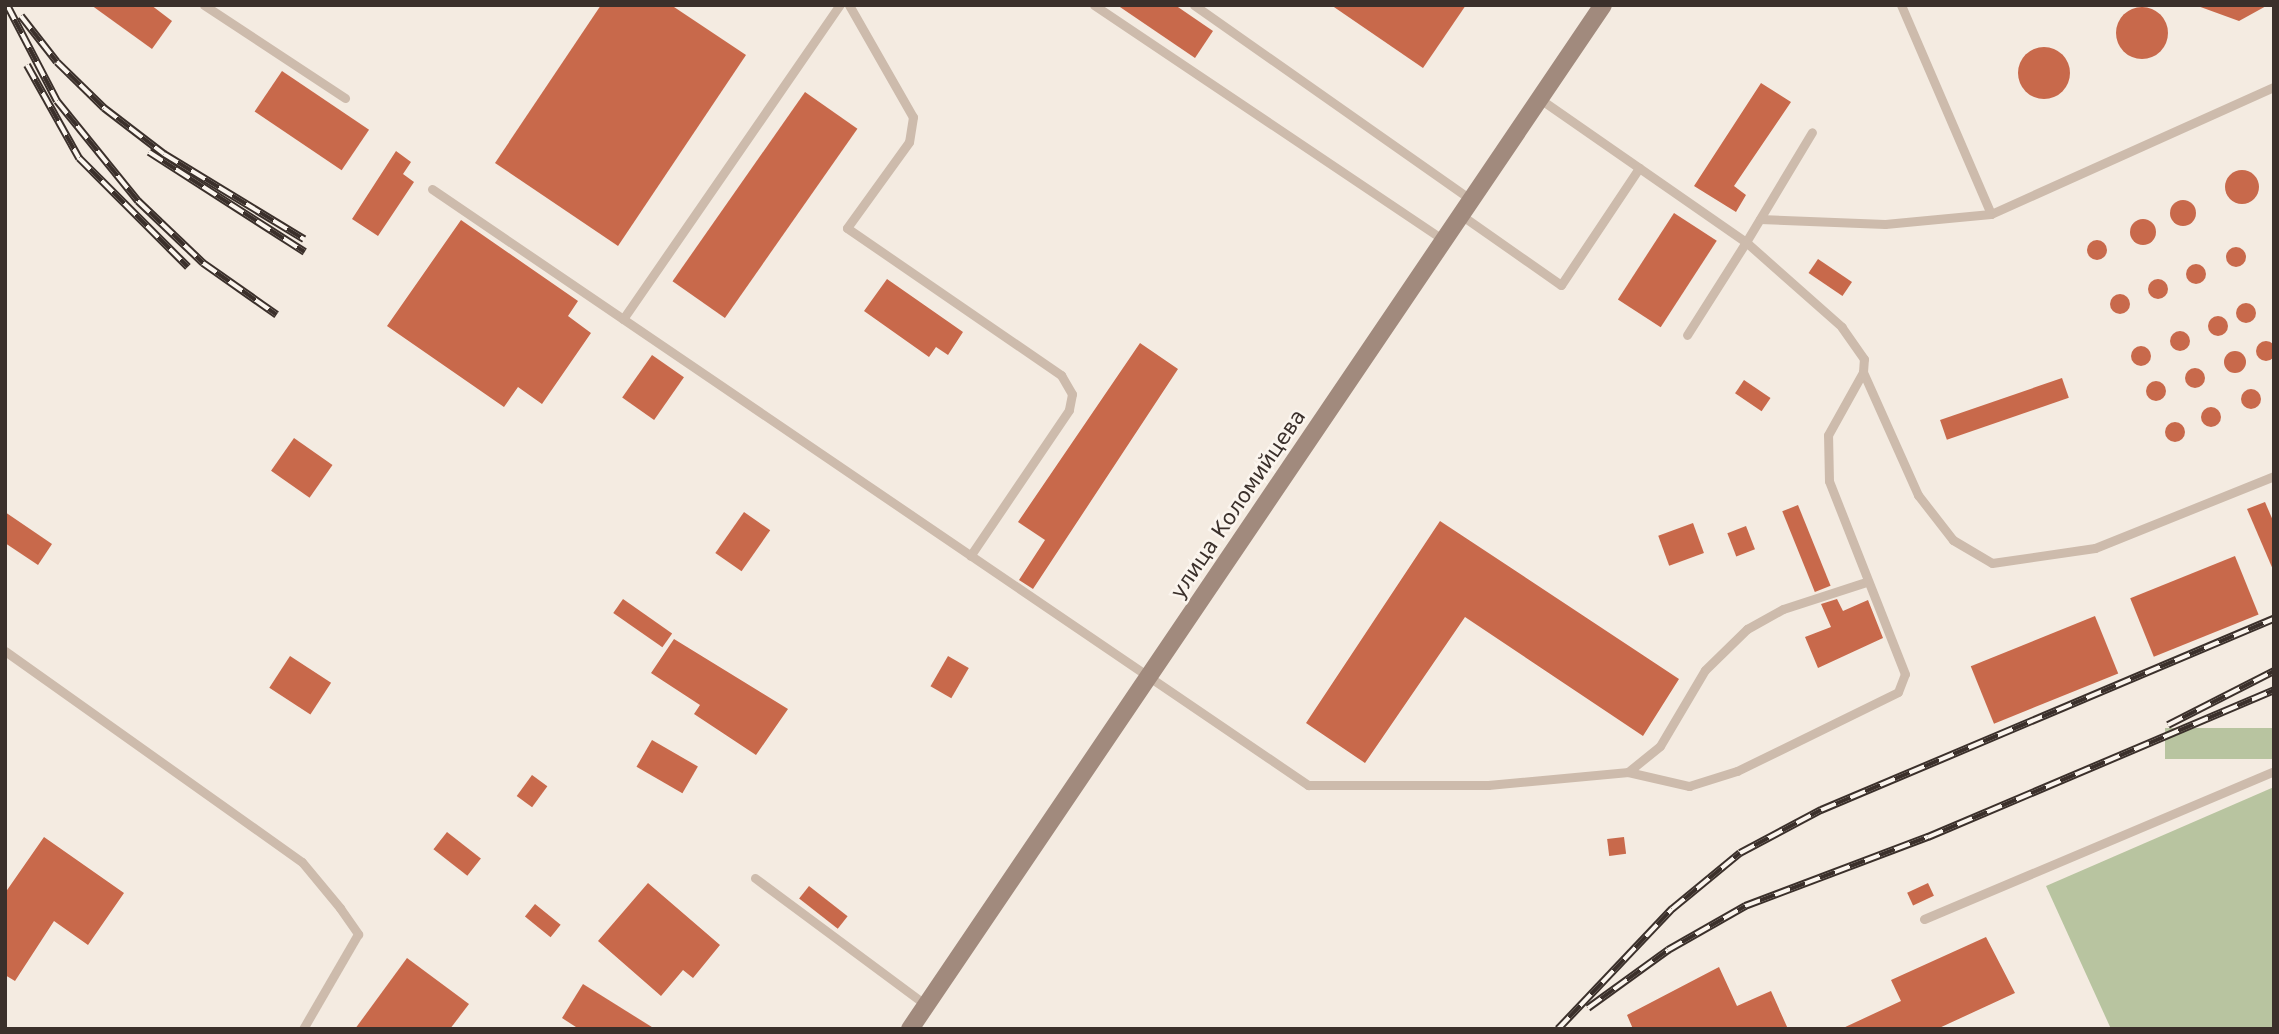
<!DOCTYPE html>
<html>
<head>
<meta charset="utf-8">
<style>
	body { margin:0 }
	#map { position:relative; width:2279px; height:1034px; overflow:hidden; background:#f4ebe1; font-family:"DejaVu Sans",sans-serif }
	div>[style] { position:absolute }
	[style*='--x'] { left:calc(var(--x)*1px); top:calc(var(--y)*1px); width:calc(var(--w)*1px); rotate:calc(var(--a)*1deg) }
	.green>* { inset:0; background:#b8c4a0; transform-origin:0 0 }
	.building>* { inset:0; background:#c8694b; transform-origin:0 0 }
	.round { border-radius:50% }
	.lane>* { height:9px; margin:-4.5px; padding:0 4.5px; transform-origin:4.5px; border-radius:4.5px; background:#cdbbac }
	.secondary>* { height:18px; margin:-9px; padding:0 9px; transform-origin:9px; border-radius:9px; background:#a18a7d }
	.rail>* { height:8px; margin-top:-4px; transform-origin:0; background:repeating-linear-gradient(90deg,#fbf5ee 0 16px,#3b302b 0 32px); box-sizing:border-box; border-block:2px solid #3b302b }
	span { translate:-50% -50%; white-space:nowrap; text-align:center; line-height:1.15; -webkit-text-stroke:5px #fbf5ee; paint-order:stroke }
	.street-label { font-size:21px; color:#3b302b }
	.frame { position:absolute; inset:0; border:7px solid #3b302b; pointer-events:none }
</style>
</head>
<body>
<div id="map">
	<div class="green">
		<div style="left:2274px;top:728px;width:31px;height:109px;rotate:90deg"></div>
		<div style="clip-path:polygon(2274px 787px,2274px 1029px,2111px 1029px,2046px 886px)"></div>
	</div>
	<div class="building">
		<div style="clip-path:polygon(91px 5px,151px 5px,172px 21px,152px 49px)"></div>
		<div style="clip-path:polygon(601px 5px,671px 5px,746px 55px,618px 246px,495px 163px)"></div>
		<div style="clip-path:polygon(1117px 5px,1175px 5px,1213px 31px,1195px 58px)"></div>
		<div style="clip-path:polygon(1331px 5px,1466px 5px,1423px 68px)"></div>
		<div style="clip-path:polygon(2195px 5px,2268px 5px,2239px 21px)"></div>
		<div class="round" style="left:2116px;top:7px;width:52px;height:52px"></div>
		<div class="round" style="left:2018px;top:47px;width:52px;height:52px"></div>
		<div style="left:282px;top:71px;width:105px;height:49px;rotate:34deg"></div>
		<div style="clip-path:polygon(1761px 83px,1791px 102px,1734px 186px,1746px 195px,1736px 212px,1694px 186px)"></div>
		<div style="left:805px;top:92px;width:64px;height:231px;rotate:35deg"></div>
		<div style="clip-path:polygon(396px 151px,411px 162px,403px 174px,414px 182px,378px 236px,352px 219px)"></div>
		<div class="round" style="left:2225px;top:170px;width:34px;height:34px"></div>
		<div class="round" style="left:2170px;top:200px;width:26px;height:26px"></div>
		<div style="left:1674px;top:213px;width:51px;height:103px;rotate:33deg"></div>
		<div class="round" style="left:2130px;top:219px;width:26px;height:26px"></div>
		<div style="clip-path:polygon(461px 220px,578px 301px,568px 316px,591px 333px,542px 404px,518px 387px,504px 407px,387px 326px)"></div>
		<div class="round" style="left:2087px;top:240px;width:20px;height:20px"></div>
		<div class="round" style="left:2226px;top:247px;width:20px;height:20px"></div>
		<div style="left:1818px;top:259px;width:41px;height:17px;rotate:34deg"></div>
		<div class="round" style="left:2186px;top:264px;width:20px;height:20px"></div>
		<div class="round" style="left:2148px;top:279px;width:20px;height:20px"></div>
		<div style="clip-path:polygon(887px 279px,963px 332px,948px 355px,936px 347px,929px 357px,864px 311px)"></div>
		<div class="round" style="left:2110px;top:294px;width:20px;height:20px"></div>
		<div class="round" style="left:2236px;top:303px;width:20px;height:20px"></div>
		<div class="round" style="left:2208px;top:316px;width:20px;height:20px"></div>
		<div class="round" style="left:2170px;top:331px;width:20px;height:20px"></div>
		<div class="round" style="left:2256px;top:341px;width:20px;height:20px"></div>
		<div style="clip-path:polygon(1140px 343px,1178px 369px,1033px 589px,1019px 580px,1045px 540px,1018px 522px)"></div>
		<div class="round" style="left:2131px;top:346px;width:20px;height:20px"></div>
		<div class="round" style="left:2224px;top:351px;width:22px;height:22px"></div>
		<div style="left:652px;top:355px;width:39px;height:52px;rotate:35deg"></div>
		<div class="round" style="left:2185px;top:368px;width:20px;height:20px"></div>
		<div style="left:2062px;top:378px;width:21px;height:129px;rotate:71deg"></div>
		<div style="left:1744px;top:380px;width:32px;height:16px;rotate:34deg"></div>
		<div class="round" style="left:2146px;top:381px;width:20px;height:20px"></div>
		<div class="round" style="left:2241px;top:389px;width:20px;height:20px"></div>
		<div class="round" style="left:2201px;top:407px;width:20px;height:20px"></div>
		<div class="round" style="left:2165px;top:422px;width:20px;height:20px"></div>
		<div style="left:294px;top:438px;width:47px;height:40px;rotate:35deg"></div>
		<div style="clip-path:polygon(2265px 502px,2274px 523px,2274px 572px,2247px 509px)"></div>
		<div style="left:1798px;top:505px;width:87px;height:17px;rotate:68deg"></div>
		<div style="clip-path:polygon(5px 512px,52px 544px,38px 565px,5px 543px)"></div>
		<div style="left:744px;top:512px;width:32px;height:50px;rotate:35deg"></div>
		<div style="clip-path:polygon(1440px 521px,1679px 679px,1643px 736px,1465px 617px,1365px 763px,1306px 723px)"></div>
		<div style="left:1693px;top:523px;width:32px;height:37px;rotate:70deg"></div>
		<div style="left:1746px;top:526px;width:25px;height:20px;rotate:69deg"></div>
		<div style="left:2235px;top:556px;width:63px;height:113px;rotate:68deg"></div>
		<div style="left:623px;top:599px;width:60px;height:17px;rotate:35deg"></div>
		<div style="clip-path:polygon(1837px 599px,1843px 611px,1868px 600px,1883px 638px,1818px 668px,1805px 637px,1831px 627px,1821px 604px)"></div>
		<div style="left:2095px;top:616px;width:62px;height:134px;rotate:68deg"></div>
		<div style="clip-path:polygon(674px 639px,788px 709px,756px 755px,694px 714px,700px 705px,651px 673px)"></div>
		<div style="left:290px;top:656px;width:49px;height:38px;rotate:33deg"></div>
		<div style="left:948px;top:656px;width:24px;height:35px;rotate:30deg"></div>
		<div style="left:652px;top:740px;width:53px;height:31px;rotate:30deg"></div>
		<div style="left:532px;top:775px;width:19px;height:26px;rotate:36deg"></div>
		<div style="left:447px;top:832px;width:43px;height:22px;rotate:38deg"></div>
		<div style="clip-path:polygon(44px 837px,124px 893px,88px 945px,54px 921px,15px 981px,5px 975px,5px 893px)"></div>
		<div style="left:1624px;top:837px;width:17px;height:17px;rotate:83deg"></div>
		<div style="clip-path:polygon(648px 883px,720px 945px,693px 978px,683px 970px,661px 996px,598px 941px)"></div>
		<div style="left:1928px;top:883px;width:14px;height:23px;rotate:65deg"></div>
		<div style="left:809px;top:886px;width:49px;height:16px;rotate:38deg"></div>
		<div style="left:535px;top:904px;width:33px;height:16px;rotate:39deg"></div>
		<div style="clip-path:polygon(1986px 937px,2015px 993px,1937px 1029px,1841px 1029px,1901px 1001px,1891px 980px)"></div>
		<div style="clip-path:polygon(407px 958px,469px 1004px,450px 1029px,355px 1029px)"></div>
		<div style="clip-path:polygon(1719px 967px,1737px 1006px,1771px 991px,1788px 1029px,1633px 1029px,1627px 1015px)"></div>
		<div style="clip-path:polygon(583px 984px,655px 1029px,579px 1029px,562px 1018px)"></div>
	</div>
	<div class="lane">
		<div style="--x:204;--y:5;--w:169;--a:33.4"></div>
		<div style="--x:849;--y:5;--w:129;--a:60.3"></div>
		<div style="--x:913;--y:117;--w:25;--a:99"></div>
		<div style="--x:909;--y:142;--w:106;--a:125.8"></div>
		<div style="--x:847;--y:228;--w:260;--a:34.5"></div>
		<div style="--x:1061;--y:375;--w:22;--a:60"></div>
		<div style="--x:1072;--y:394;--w:16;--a:101"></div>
		<div style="--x:1069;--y:410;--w:176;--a:124.1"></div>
		<div style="--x:1094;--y:5;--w:422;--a:33.9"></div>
		<div style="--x:1194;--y:5;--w:339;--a:35.1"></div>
		<div style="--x:1540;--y:99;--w:251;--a:34.8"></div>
		<div style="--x:1746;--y:242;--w:128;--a:-59"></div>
		<div style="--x:432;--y:189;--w:1060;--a:34.23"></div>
		<div style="--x:1308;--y:785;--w:180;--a:0"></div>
		<div style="--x:1488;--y:785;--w:141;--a:-5.3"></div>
		<div style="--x:1628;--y:772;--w:63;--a:12.9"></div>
		<div style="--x:1689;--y:786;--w:50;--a:-17.4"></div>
		<div style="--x:1737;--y:771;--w:179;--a:-26.1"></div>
		<div style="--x:1898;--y:692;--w:19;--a:-69"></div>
		<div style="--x:1905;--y:674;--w:207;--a:-111.5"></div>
		<div style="--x:1829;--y:481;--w:46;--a:-91.2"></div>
		<div style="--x:1828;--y:435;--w:72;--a:-60.9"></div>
		<div style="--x:1863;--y:372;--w:13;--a:-86"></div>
		<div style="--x:1864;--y:359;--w:39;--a:-125"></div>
		<div style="--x:1842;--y:327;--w:128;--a:-138.5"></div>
		<div style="--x:1746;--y:242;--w:110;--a:122.4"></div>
		<div style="--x:1991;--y:214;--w:310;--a:-24.2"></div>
		<div style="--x:1461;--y:215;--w:122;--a:35"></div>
		<div style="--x:1561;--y:285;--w:141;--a:-56.3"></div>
		<div style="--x:1760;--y:219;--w:125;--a:2.3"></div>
		<div style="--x:1885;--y:224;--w:106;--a:-5.4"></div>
		<div style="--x:1991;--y:214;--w:228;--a:-113.3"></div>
		<div style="--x:623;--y:319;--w:382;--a:-55.4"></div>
		<div style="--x:1863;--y:372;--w:135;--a:65.9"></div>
		<div style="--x:1918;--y:495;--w:57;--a:52.1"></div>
		<div style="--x:1953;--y:540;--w:45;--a:30.5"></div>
		<div style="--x:1992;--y:563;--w:104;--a:-8.3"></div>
		<div style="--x:2095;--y:548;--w:193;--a:-21.9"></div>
		<div style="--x:5;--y:651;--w:364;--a:35.4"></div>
		<div style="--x:302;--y:862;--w:60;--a:50.4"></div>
		<div style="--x:340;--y:908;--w:32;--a:55"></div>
		<div style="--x:358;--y:934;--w:110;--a:120.1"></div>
		<div style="--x:1628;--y:772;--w:41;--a:-39.1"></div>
		<div style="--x:1660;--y:746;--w:88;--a:-59.4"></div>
		<div style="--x:1705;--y:670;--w:59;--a:-44.3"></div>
		<div style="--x:1747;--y:629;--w:41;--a:-29.1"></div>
		<div style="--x:1783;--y:609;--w:87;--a:-18"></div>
		<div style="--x:755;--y:878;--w:213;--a:36.6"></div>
		<div style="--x:1924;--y:919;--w:380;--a:-22.9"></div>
	</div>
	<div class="secondary">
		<div style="--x:910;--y:1029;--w:1236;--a:-55.91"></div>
	</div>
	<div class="rail">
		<div style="--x:7;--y:5;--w:108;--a:62.5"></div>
		<div style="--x:57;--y:101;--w:129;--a:51"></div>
		<div style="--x:138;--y:201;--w:90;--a:43.6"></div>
		<div style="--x:203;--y:263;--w:90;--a:35.1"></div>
		<div style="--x:21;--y:16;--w:58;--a:52"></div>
		<div style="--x:57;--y:62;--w:66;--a:44.4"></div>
		<div style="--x:104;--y:108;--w:76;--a:37.5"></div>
		<div style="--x:164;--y:154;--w:164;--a:31.3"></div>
		<div style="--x:27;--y:65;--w:107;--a:60.8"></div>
		<div style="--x:79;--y:158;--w:154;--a:45"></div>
		<div style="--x:149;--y:152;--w:185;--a:32.7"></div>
		<div style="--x:2168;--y:725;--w:119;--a:-27"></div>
		<div style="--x:1588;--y:1008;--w:99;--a:-35.9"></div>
		<div style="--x:1668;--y:950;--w:89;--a:-29.7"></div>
		<div style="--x:1745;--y:906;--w:196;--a:-20.7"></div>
		<div style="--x:1928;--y:837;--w:376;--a:-23"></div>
		<div style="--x:1558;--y:1029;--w:166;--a:-46.5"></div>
		<div style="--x:1672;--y:909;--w:88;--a:-39.5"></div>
		<div style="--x:1740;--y:853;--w:92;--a:-28"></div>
		<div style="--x:1821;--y:810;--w:492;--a:-22.9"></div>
	</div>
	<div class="street-label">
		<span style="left:1238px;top:504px;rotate:-56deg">улица Коломийцева</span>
	</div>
	<div class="frame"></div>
</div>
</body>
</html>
